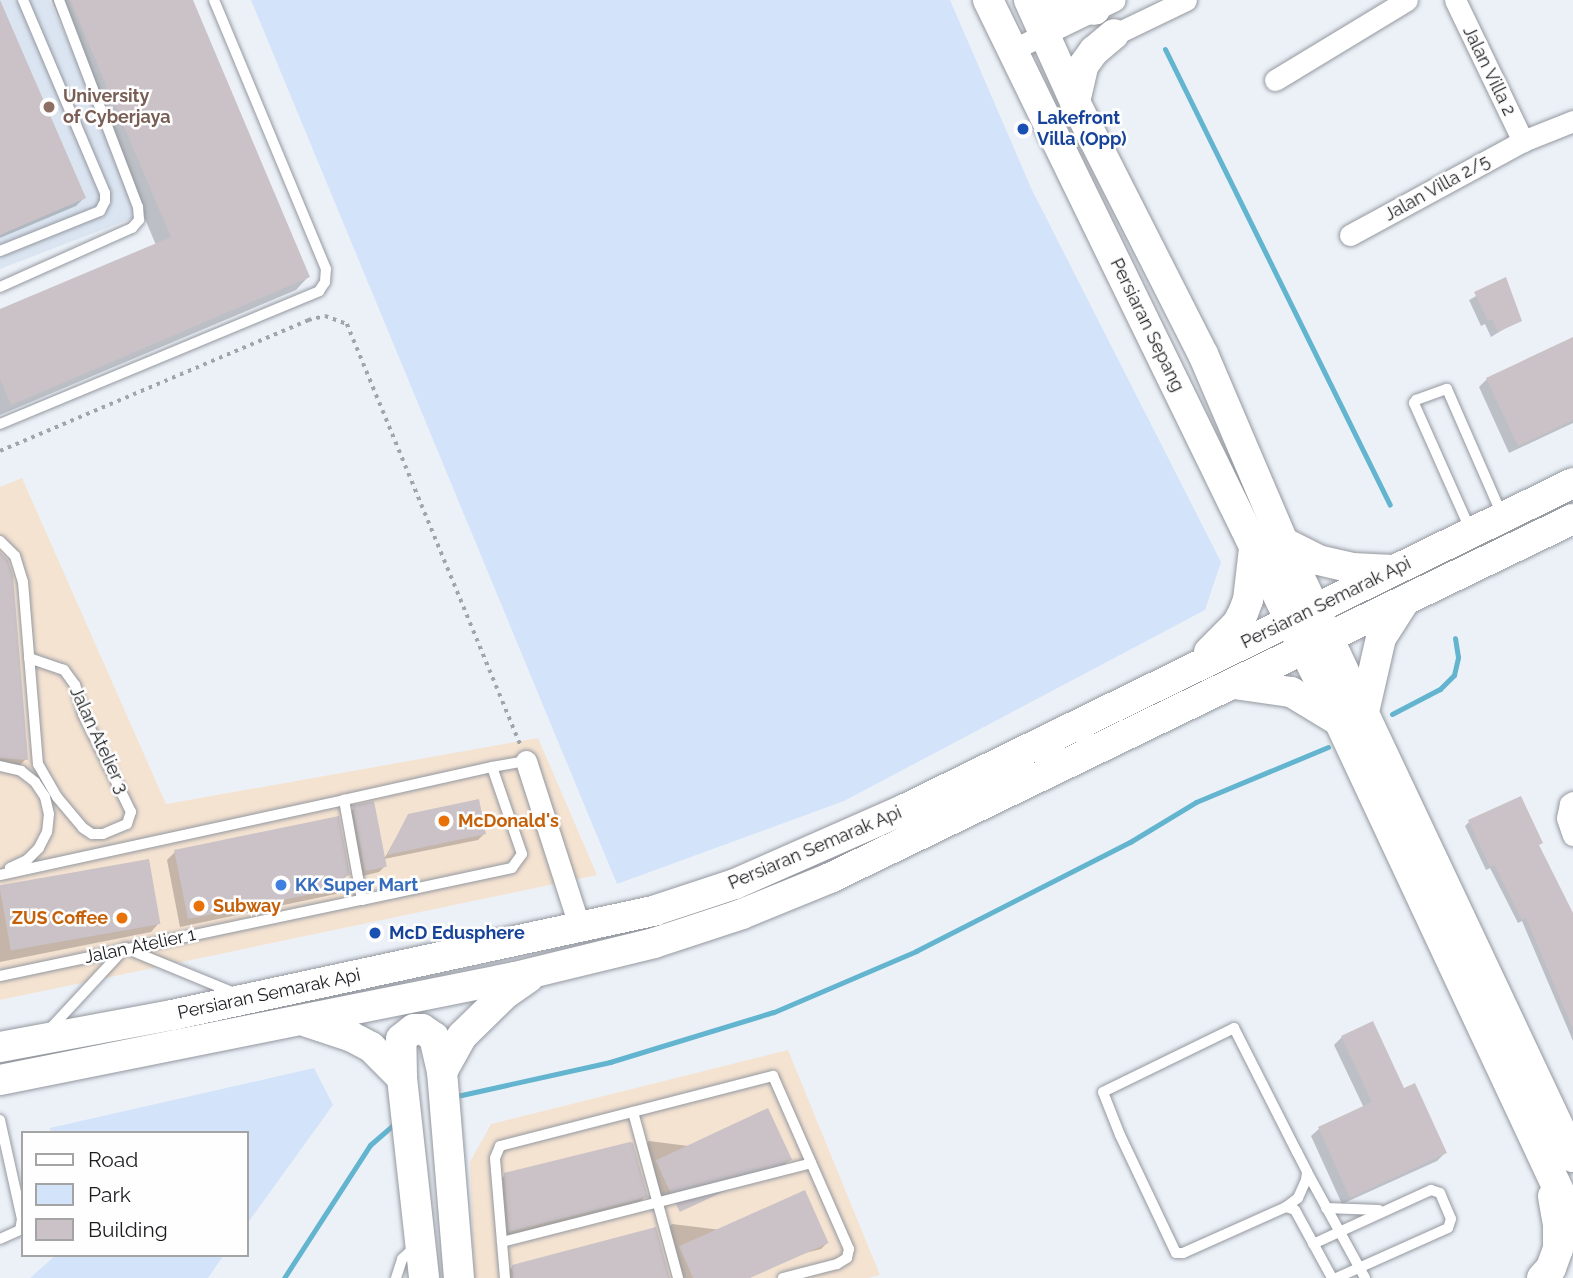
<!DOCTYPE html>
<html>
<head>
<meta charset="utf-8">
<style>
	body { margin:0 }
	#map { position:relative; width:1573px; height:1278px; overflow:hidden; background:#ecf1f8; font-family:Raleway,sans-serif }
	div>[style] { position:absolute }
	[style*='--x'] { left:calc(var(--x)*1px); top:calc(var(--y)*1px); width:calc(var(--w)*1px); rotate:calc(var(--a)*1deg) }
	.commercial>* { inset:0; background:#f5e3d2 }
	.built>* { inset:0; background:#dbe5f2 }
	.green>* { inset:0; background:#d3e3fa }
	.shadow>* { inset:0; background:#0003 }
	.stream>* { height:5px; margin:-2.5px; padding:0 2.5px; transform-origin:2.5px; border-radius:2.5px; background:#62b4cf }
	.building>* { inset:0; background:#cac2c6; transform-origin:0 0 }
	.path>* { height:3.5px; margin-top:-1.75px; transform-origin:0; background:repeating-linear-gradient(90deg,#a1a5aa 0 3.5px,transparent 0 8.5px) }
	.roads { filter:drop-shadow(0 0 2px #94989f) drop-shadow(0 0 2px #94989f) }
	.lane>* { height:10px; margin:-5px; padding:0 5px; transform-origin:5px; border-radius:5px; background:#fff }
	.street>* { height:21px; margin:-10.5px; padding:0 10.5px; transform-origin:10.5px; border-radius:10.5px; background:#fff }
	.secondary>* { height:30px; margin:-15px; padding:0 15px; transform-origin:15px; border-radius:15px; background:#fff }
	.dots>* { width:19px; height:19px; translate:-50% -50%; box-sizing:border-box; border:4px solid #fefefe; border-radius:50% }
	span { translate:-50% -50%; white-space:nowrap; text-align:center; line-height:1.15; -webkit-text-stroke:5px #fefefe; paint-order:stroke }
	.street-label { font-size:18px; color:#1c1d20 }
	.education-label { font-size:18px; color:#785e54; font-weight:700 }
	.left { translate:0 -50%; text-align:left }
	.transit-label { font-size:18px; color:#164399; font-weight:700 }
	.food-label { font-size:18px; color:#c56008; font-weight:700 }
	.right { translate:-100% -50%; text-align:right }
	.shop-label { font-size:18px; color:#366cbe; font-weight:700 }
	.legend { position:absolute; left:21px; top:1131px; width:228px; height:126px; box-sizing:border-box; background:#fefefe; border:2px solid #a4a4a5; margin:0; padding:9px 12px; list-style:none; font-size:21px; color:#1c1d20 }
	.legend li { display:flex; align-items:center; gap:14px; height:35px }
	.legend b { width:35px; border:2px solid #a4a4a5 }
</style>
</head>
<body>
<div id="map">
	<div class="commercial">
		<div style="clip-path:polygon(22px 478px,166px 804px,538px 738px,597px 875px,0 1000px,0 487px)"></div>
		<div style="clip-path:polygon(788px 1050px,880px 1275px,868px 1278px,474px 1278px,470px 1162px,491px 1124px)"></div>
	</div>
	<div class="built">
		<div style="clip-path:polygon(0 0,49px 0,146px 213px,0 269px)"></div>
	</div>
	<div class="green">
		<div style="clip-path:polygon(251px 0,950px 0,1032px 190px,1221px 562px,1205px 610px,844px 801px,617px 884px)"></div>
		<div style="clip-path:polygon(314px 1068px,333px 1105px,247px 1224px,247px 1133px,51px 1133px,50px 1128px)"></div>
		<div style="clip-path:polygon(56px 1255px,224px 1255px,208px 1278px,30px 1278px)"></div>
	</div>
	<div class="shadow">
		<div style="clip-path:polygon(52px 0,191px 0,308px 277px,296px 290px,0 415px,0 311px,156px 245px)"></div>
		<div style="clip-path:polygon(0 1px,84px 198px,76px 206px,0 238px)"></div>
		<div style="clip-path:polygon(1505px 280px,1519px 320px,1491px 337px,1485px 324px,1481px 326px,1469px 300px)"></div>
		<div style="clip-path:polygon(1573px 339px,1573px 423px,1509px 453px,1479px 387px,1487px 379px)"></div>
		<div style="clip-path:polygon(0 561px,26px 759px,18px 767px,0 767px)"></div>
		<div style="clip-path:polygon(354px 808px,384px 859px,409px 815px,484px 834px,478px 840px,384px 859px,385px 866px,379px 872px,359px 877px,348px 814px)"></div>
		<div style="clip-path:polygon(1469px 822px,1573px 917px,1573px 1041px,1522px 921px,1518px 923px,1490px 868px,1486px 870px,1465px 826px)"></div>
		<div style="clip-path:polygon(175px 852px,348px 875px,343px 879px,345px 886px,336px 894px,180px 927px,167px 860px)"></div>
		<div style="clip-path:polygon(0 890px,159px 923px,151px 932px,0 962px)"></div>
		<div style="clip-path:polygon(1342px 1037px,1403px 1090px,1445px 1153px,1437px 1161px,1342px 1204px,1311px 1136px,1319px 1129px,1364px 1108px,1334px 1045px)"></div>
		<div style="clip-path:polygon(649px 1141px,789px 1159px,784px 1165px,657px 1198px,643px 1147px)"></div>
		<div style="clip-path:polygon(505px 1175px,646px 1196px,640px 1202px,503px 1237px,499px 1181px)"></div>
		<div style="clip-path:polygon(672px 1224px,827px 1243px,821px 1249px,706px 1278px,678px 1278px,666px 1231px)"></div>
		<div style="clip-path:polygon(513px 1266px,669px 1278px,507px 1278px,507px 1273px)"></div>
	</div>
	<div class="stream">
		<div style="--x:1165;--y:49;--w:508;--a:63.74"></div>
		<div style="--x:1392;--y:714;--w:54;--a:-27.5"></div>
		<div style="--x:1440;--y:689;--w:20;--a:-45"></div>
		<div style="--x:1454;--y:675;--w:18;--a:-77"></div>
		<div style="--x:1458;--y:657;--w:19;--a:-99"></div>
		<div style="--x:457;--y:1096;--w:157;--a:-12.5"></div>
		<div style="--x:610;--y:1062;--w:171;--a:-17"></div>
		<div style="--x:774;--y:1012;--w:155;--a:-23.2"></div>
		<div style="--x:916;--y:951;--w:240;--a:-27"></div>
		<div style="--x:1130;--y:842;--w:77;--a:-31.2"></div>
		<div style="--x:1196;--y:802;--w:143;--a:-22.6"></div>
		<div style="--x:284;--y:1278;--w:158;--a:-57.1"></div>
		<div style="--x:370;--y:1145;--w:35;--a:-41"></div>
	</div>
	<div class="building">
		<div style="clip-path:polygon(0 0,86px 198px,0 235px)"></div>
		<div style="clip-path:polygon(70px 0,193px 0,310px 277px,11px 405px,0 379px,0 309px,171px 237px)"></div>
		<div style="clip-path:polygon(1506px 277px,1522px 321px,1498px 332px,1492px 319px,1488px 321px,1474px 292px)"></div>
		<div style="clip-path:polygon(1573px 337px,1573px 420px,1518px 446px,1486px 378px)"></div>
		<div style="clip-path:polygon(0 552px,8px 560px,13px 575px,28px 760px,0 758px)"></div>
		<div style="clip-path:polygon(1521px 796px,1543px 843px,1539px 845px,1573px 913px,1573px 1029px,1526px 918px,1522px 920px,1494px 865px,1490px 867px,1468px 820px)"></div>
		<div style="clip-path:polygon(479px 799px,486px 834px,387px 855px,408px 814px)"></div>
		<div style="left:374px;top:801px;width:67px;height:22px;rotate:79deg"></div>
		<div style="clip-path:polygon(339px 816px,350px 875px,344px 876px,346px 887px,188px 919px,174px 850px)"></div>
		<div style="left:149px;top:859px;width:66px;height:152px;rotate:80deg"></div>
		<div style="clip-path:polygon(1373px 1021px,1404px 1088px,1415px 1083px,1447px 1153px,1350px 1198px,1318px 1127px,1372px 1102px,1341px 1036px)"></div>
		<div style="left:768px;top:1108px;width:57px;height:124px;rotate:65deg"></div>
		<div style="clip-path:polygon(630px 1142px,633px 1143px,648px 1197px,509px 1232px,504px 1173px)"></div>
		<div style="left:805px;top:1190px;width:58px;height:138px;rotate:66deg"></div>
		<div style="clip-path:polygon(656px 1227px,670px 1278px,513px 1278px,512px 1265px)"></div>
	</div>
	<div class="path">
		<div style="--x:0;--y:451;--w:335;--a:-23"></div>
		<div style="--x:308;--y:320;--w:17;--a:-13"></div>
		<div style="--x:325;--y:316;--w:23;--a:20"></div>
		<div style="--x:347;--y:324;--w:456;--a:67.6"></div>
	</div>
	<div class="roads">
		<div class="lane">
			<div style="--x:0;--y:251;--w:108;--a:-21.8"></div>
			<div style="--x:100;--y:211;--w:11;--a:-63"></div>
			<div style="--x:105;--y:201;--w:8;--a:-90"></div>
			<div style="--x:105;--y:193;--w:210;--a:-113"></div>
			<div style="--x:0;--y:287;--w:145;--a:-24.1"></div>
			<div style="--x:132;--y:228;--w:11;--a:-49"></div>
			<div style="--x:139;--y:220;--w:13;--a:-94"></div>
			<div style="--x:138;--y:207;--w:222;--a:-110.9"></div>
			<div style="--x:0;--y:424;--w:346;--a:-22.6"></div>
			<div style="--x:319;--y:291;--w:11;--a:-56"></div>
			<div style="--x:325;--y:282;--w:13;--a:-86"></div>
			<div style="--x:326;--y:269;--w:291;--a:-112.6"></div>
			<div style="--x:1470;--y:529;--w:138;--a:-114"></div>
			<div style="--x:1414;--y:403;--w:4;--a:-56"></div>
			<div style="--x:1416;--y:400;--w:33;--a:-20"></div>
			<div style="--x:1447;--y:389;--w:137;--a:66.4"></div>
			<div style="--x:0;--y:541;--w:21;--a:45"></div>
			<div style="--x:15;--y:556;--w:27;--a:73"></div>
			<div style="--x:23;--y:582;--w:183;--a:85.3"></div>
			<div style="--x:38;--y:764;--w:38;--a:60"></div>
			<div style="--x:57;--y:797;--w:40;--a:50"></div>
			<div style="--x:83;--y:828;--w:11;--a:34"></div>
			<div style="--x:92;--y:834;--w:11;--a:0"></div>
			<div style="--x:103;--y:834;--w:26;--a:-23"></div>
			<div style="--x:127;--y:824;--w:13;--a:-72"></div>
			<div style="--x:131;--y:812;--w:109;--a:-116.1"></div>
			<div style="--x:83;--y:714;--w:30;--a:-105"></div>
			<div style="--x:75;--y:685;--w:19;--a:-126"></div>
			<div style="--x:64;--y:670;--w:37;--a:-161"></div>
			<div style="--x:0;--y:766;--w:22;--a:13"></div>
			<div style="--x:21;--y:771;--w:18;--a:38"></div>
			<div style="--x:35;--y:782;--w:18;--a:56"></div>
			<div style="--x:45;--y:797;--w:17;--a:77"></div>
			<div style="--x:49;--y:814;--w:18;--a:96"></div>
			<div style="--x:47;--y:832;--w:18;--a:117"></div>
			<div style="--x:39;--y:848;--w:17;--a:135"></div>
			<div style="--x:27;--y:860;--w:19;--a:155"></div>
			<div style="--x:492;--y:767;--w:92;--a:71"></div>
			<div style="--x:522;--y:854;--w:17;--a:126"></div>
			<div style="--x:512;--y:868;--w:153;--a:168"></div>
			<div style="--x:362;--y:900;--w:102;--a:-100.2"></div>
			<div style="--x:344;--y:800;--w:152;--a:-12.6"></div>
			<div style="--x:492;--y:767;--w:35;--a:-10"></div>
			<div style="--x:0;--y:875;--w:352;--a:-12.3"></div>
			<div style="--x:0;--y:976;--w:370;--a:-11.9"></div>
			<div style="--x:1234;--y:1028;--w:139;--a:63.1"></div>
			<div style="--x:1297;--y:1152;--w:22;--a:63"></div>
			<div style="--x:1307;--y:1172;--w:8;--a:97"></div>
			<div style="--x:1306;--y:1180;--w:20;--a:114"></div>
			<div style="--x:1298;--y:1198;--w:15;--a:143"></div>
			<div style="--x:1286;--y:1207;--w:113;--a:155.9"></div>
			<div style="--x:1183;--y:1253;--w:7;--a:180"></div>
			<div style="--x:1176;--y:1253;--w:131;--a:-115.4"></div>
			<div style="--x:1120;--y:1135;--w:46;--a:-111.6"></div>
			<div style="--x:1103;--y:1092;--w:146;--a:-26"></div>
			<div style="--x:49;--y:1030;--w:112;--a:-47.2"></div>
			<div style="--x:125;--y:948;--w:118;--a:22.4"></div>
			<div style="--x:633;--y:1112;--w:172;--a:74.8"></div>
			<div style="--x:0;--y:1120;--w:101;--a:77.5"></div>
			<div style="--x:22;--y:1219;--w:11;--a:100"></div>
			<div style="--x:20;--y:1230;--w:22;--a:156"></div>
			<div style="--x:1307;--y:1172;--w:121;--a:61.3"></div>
			<div style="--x:1286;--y:1207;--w:9;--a:18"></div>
			<div style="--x:1295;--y:1210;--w:77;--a:61.4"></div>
			<div style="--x:1326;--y:1208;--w:53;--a:2.2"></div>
			<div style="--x:502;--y:1242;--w:319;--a:-14.3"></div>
			<div style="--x:1313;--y:1244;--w:130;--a:-24.6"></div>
			<div style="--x:1431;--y:1190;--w:9;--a:18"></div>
			<div style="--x:1440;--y:1193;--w:28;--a:67"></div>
			<div style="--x:1451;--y:1219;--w:9;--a:108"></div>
			<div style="--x:1448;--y:1228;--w:123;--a:155.9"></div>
			<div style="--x:396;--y:1278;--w:20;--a:-72"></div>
			<div style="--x:402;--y:1259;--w:19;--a:-43"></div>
			<div style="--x:505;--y:1278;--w:120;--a:-94.8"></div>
			<div style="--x:495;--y:1158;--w:13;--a:-67"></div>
			<div style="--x:500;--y:1146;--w:282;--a:-14.4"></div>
			<div style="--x:773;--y:1076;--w:189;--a:66.3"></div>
			<div style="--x:849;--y:1249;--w:9;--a:103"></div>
			<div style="--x:847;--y:1258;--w:12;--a:149"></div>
			<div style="--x:837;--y:1264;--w:56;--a:165.5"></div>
		</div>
		<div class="street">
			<div style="--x:1455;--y:0;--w:157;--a:64.3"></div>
			<div style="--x:1103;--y:40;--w:92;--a:-25.7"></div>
			<div style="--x:1012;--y:50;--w:114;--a:-25.9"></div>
			<div style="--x:1275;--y:80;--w:154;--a:-31.2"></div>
			<div style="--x:1350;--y:235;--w:197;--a:-28.5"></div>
			<div style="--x:1523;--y:141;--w:54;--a:-21.8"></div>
			<div style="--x:526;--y:761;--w:172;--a:72.1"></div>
			<div style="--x:1573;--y:802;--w:4;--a:146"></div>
			<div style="--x:1570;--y:804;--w:14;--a:102"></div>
			<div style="--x:1567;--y:818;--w:18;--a:71"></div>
		</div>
		<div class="secondary">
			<div style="--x:988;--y:0;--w:802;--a:64.04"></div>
			<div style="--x:1339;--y:721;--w:552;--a:64.92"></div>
			<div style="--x:1029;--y:0;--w:112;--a:65.7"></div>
			<div style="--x:1075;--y:102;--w:283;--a:63.1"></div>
			<div style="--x:1203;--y:354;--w:204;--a:66.9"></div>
			<div style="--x:1283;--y:542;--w:680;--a:64.75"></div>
			<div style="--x:1035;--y:0;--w:28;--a:17"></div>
			<div style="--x:1062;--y:8;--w:33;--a:3"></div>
			<div style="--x:1075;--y:102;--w:37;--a:-77"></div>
			<div style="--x:1083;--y:66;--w:19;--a:-54"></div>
			<div style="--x:1094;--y:51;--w:26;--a:-40"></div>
			<div style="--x:1283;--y:542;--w:39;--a:27"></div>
			<div style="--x:1318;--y:560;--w:35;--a:13"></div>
			<div style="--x:1352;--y:568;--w:41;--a:2.8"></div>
			<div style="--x:1209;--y:652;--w:40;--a:-45"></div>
			<div style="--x:1237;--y:624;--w:13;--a:-61"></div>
			<div style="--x:1243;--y:613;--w:14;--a:-69"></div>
			<div style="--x:1248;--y:600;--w:51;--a:-83.3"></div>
			<div style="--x:1234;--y:684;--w:58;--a:8"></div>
			<div style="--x:1291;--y:692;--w:52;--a:31"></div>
			<div style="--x:1364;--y:712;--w:76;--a:-77.1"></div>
			<div style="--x:1381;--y:638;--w:43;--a:-57.4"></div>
			<div style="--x:307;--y:1022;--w:47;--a:18.4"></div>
			<div style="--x:352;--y:1037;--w:21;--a:28"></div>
			<div style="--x:371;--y:1047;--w:44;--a:45"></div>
			<div style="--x:402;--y:1078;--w:201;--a:83.7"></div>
			<div style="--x:0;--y:1047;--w:175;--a:-10.5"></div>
			<div style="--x:172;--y:1015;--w:495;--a:-12.2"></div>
			<div style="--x:656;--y:910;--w:83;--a:-18.2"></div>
			<div style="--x:735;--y:884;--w:186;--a:-23.8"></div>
			<div style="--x:905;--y:809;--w:743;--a:-26.01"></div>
			<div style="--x:402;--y:1078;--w:39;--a:-91"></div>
			<div style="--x:401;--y:1039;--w:16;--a:-38"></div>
			<div style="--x:414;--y:1029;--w:8;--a:0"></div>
			<div style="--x:422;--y:1029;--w:14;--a:34"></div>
			<div style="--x:434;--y:1037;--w:36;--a:77"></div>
			<div style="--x:0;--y:1080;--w:525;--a:-11.31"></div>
			<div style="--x:515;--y:977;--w:143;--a:-13.7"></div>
			<div style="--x:654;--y:943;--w:93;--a:-18.2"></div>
			<div style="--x:742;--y:914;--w:95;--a:-22.2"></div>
			<div style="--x:830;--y:878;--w:825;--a:-25.79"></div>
			<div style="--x:459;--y:1278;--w:207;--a:-94.7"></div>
			<div style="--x:442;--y:1072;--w:41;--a:-60.9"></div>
			<div style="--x:462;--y:1036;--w:60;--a:-44.3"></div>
			<div style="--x:505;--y:994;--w:29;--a:-35"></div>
			<div style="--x:1542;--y:1278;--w:13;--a:-48"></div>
			<div style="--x:1551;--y:1268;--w:20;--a:-70"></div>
			<div style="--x:1558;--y:1249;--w:24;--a:-90"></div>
			<div style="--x:1558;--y:1225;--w:29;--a:-100"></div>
		</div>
	</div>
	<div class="dots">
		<div style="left:49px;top:107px;background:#8d6e63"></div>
		<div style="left:1023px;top:129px;background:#1a4fb4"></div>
		<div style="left:444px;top:821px;background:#e8710a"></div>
		<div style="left:281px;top:885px;background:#3f7fe0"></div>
		<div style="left:199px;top:906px;background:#e8710a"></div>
		<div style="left:122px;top:918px;background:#e8710a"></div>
		<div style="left:375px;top:933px;background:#1a4fb4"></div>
	</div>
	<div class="street-label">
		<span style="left:1489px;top:71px;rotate:64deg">Jalan Villa 2</span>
		<span style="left:1437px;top:188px;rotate:-29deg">Jalan Villa 2/5</span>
		<span style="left:1147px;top:325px;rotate:64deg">Persiaran Sepang</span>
		<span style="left:1326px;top:603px;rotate:-26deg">Persiaran Semarak Api</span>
		<span style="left:99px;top:740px;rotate:65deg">Jalan Atelier 3</span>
		<span style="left:815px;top:848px;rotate:-23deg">Persiaran Semarak Api</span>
		<span style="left:140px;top:946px;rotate:-12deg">Jalan Atelier 1</span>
		<span style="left:269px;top:994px;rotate:-12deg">Persiaran Semarak Api</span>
	</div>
	<div class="education-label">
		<span class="left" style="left:63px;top:107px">University<br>of Cyberjaya</span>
	</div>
	<div class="transit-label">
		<span class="left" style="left:1037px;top:129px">Lakefront<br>Villa (Opp)</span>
		<span class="left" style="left:389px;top:933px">McD Edusphere</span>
	</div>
	<div class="food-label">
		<span class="left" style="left:458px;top:821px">McDonald's</span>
		<span class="left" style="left:213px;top:906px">Subway</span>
		<span class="right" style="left:108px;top:918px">ZUS Coffee</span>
	</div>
	<div class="shop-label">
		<span class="left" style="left:295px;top:885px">KK Super Mart</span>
	</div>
	<ul class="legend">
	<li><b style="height:9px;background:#fff"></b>Road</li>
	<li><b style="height:19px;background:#d3e3fa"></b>Park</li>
	<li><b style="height:19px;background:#cac2c6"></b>Building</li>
	</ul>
</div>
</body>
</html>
